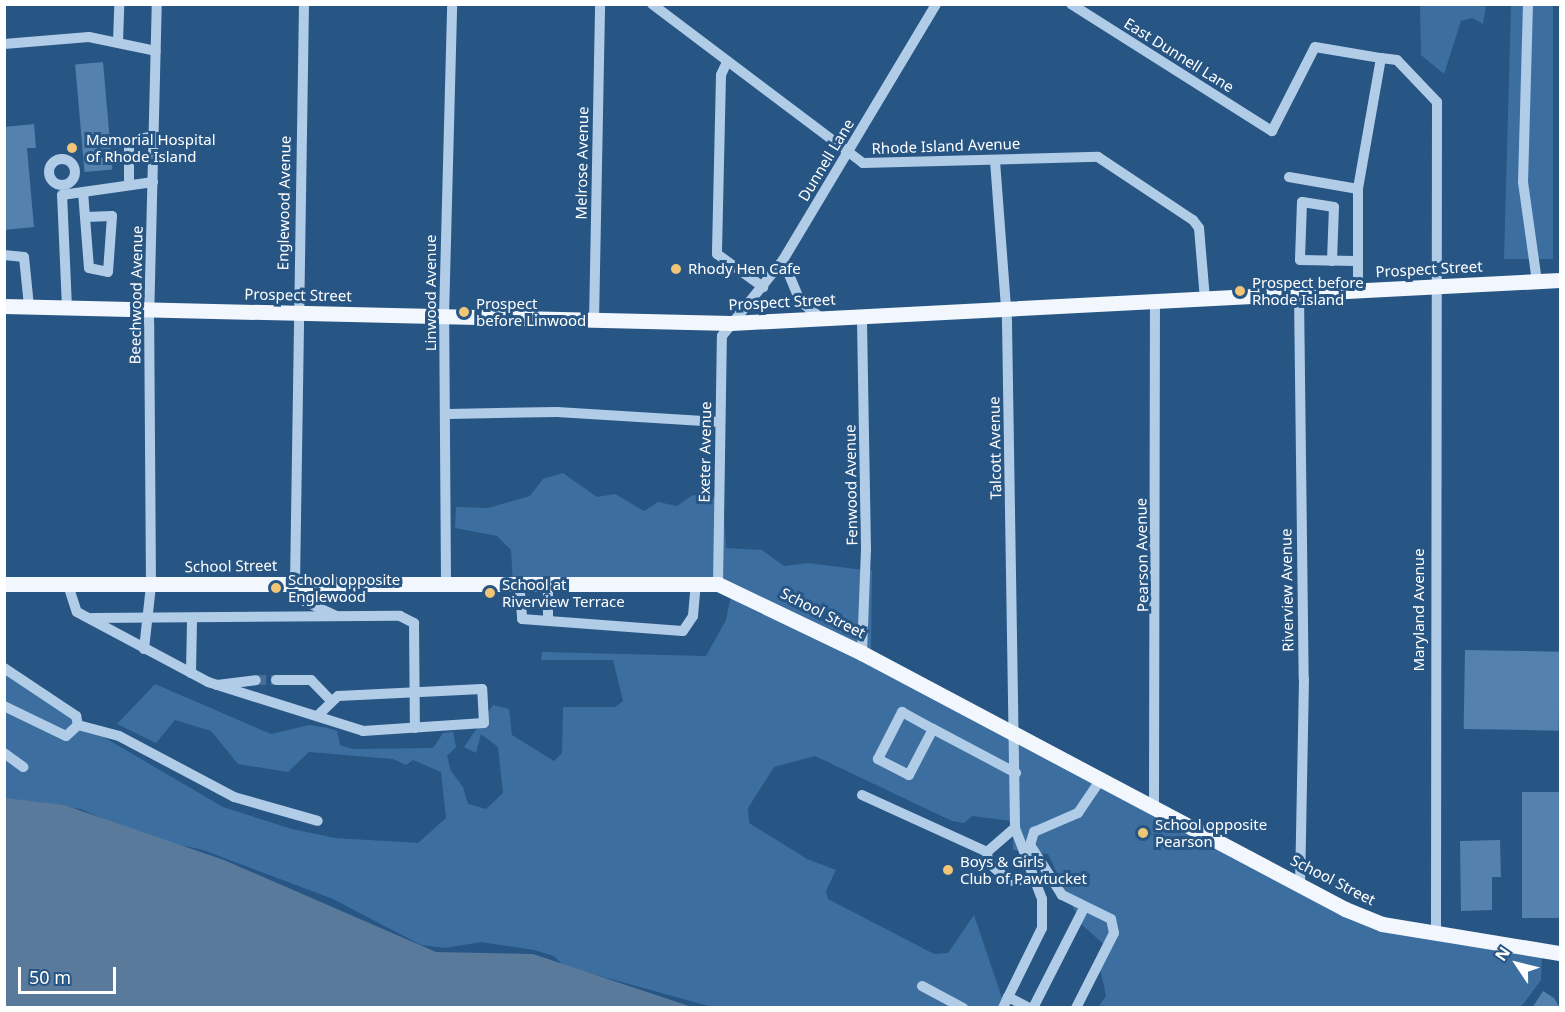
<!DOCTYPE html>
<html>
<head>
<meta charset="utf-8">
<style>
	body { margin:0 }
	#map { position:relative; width:1565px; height:1012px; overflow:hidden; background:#275584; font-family:"Noto Sans",sans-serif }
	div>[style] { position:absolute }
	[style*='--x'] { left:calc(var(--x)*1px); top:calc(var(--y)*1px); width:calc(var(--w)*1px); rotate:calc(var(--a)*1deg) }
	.green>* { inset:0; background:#3c6fa0 }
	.water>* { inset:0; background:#5a7a9b }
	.building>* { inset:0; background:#5481ad; transform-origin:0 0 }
	.minor-tunnel>* { height:10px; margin-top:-5px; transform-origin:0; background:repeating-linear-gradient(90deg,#476e96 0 10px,transparent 0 15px) }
	.minor>* { height:10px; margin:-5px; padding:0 5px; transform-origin:5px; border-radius:5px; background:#b1cce7 }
	.minor>.ring { margin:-5px; padding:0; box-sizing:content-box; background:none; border:10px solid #b1cce7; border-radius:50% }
	.major>* { height:15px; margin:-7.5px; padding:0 7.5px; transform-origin:7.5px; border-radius:7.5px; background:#f2f7fe }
	.dots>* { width:16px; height:16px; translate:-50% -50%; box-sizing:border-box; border:3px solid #275584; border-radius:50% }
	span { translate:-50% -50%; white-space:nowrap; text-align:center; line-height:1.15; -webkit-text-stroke:6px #275584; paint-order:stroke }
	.street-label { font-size:15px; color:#fff }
	.poi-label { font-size:15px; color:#fff }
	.left { translate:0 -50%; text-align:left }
	.frame { position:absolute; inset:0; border:6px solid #fff; pointer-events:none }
	.north { position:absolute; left:1487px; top:934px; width:60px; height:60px; -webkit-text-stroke:4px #275584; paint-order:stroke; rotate:305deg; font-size:16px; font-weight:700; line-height:24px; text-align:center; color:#fff }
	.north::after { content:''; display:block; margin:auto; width:21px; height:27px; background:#fff; clip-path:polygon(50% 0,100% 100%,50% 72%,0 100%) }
	.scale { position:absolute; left:18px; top:967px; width:98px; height:27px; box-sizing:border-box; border:3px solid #fff; border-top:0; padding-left:8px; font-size:18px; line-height:21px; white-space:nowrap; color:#fff; -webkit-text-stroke:4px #275584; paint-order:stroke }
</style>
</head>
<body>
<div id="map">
	<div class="green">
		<div style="clip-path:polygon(1420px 5px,1486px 5px,1483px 24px,1472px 18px,1461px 21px,1444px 74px,1421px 55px)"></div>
		<div style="clip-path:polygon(1511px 5px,1553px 5px,1553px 259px,1504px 259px)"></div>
		<div style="clip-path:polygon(563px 473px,597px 497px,615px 494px,644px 511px,658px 502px,677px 506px,693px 495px,723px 498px,726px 548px,762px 550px,784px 566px,808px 563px,872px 571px,871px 654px,1380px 923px,1542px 952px,1541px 980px,1521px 1007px,1098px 1007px,1106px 996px,1100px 968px,1110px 950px,1081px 924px,1048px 854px,1013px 850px,1012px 821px,972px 816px,964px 823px,952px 821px,815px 756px,774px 767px,748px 808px,749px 823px,807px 859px,836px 870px,826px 891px,828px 899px,934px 954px,948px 953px,974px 915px,1005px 1007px,712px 1007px,564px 966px,554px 956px,534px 950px,481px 942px,445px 948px,421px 945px,333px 899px,203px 850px,144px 837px,81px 809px,5px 800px,5px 669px,83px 725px,223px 807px,292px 829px,335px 838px,418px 843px,446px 818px,441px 772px,413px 760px,406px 765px,393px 759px,309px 752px,288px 772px,238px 764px,211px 731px,175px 720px,156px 743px,117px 724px,155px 684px,271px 734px,309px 725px,328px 728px,337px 731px,340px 745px,352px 749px,433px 748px,443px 733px,453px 732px,456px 747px,447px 756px,451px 771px,463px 787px,468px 804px,486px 809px,503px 793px,498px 747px,481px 734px,476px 753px,464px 747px,493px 705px,509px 709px,512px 735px,554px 761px,562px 753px,563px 707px,615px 707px,623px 701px,613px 660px,541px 660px,542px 652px,706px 656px,726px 620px,732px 591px,513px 584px,511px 550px,497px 536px,455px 528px,456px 507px,488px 508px,530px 496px,543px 479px)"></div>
	</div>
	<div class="water">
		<div style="clip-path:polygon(5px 798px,64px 805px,224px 860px,436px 952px,533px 954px,692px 1007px,5px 1007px)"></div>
	</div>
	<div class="building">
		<div style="left:103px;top:62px;width:108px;height:28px;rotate:85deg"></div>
		<div style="clip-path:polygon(34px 124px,36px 148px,27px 148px,34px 227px,4px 230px,4px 127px)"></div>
		<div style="left:1465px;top:650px;width:95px;height:79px;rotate:1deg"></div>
		<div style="left:1522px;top:792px;width:38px;height:126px"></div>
		<div style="clip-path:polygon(1500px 840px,1501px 877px,1492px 877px,1492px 910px,1461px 911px,1460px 841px)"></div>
		<div style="clip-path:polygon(1543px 991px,1554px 998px,1560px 1008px,1532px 1008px)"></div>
	</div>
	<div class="minor-tunnel">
		<div style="--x:256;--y:680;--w:20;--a:0"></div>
	</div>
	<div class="minor">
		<div style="--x:304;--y:4;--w:578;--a:90.89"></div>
		<div style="--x:295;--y:582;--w:19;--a:69"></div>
		<div style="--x:302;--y:600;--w:38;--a:25"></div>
		<div style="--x:652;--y:4;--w:264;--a:37"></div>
		<div style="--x:863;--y:163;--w:235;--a:-1.5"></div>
		<div style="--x:1098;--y:157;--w:114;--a:33.6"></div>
		<div style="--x:1193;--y:220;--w:10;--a:53"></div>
		<div style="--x:1199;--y:228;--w:71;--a:85.2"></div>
		<div style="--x:1071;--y:4;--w:238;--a:32.3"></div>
		<div style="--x:1272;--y:131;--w:94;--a:-62.9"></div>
		<div style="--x:1315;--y:47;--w:67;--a:9.5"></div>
		<div style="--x:1381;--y:58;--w:133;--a:100"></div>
		<div style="--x:1528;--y:4;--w:178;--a:91.6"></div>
		<div style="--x:1523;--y:182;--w:100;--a:82"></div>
		<div style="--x:118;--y:42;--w:38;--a:-88"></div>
		<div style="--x:4;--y:44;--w:85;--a:-4.7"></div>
		<div style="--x:89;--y:37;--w:68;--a:11.8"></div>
		<div style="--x:1381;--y:58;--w:16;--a:7"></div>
		<div style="--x:1397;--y:60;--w:58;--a:46.4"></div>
		<div style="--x:1437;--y:102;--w:832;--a:90.07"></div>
		<div style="--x:727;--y:62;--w:14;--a:115"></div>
		<div style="--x:721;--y:75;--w:179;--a:91.3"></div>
		<div style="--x:717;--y:254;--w:57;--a:35.7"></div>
		<div class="ring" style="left:49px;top:159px;width:16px;height:16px"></div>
		<div style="--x:995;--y:161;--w:161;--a:85.7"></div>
		<div style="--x:1007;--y:322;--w:506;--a:89.09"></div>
		<div style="--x:1015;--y:828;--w:76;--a:69.2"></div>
		<div style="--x:1042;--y:899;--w:29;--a:90"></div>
		<div style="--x:1042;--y:928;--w:77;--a:116.2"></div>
		<div style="--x:1008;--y:997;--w:25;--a:27"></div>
		<div style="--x:1289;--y:177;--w:70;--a:9.9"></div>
		<div style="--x:1358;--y:189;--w:102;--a:90"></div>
		<div style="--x:129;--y:185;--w:44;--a:-90"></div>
		<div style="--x:129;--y:141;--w:25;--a:-11"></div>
		<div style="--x:83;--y:192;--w:76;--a:85.5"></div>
		<div style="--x:89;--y:268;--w:19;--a:12"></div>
		<div style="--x:108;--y:272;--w:56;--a:-85.9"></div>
		<div style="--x:112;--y:216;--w:27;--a:178"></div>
		<div style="--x:4;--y:255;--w:20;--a:6"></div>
		<div style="--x:24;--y:257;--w:49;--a:84.2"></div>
		<div style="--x:783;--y:260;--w:44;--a:67.5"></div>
		<div style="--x:800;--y:301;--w:28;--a:39"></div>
		<div style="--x:1332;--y:261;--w:54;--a:-87.9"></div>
		<div style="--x:1334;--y:207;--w:32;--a:-171"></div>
		<div style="--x:1302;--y:202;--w:58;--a:92"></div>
		<div style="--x:1300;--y:260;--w:56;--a:1"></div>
		<div style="--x:1299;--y:295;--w:384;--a:89.3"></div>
		<div style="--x:1304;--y:679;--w:205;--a:91.1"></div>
		<div style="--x:67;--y:308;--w:113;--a:-92.5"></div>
		<div style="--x:62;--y:195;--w:92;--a:-8.1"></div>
		<div style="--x:594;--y:322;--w:318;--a:-88.9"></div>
		<div style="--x:448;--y:414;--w:109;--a:-1.1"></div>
		<div style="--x:557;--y:412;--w:163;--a:3.5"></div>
		<div style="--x:446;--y:582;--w:265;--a:-90.4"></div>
		<div style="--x:444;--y:317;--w:313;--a:-88.5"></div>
		<div style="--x:519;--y:582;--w:37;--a:85"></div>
		<div style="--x:522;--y:619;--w:161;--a:4.3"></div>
		<div style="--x:683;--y:631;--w:18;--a:-56"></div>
		<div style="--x:693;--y:616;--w:34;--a:-85"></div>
		<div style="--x:718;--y:584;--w:248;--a:-89.1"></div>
		<div style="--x:722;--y:336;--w:97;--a:-51.2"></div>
		<div style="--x:783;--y:260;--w:298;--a:-59.1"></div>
		<div style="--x:68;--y:585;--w:28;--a:72"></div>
		<div style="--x:77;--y:612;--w:149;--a:28.1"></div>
		<div style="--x:208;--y:682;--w:163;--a:17.5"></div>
		<div style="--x:363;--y:731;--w:121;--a:-3.8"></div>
		<div style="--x:484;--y:723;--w:34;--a:-93"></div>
		<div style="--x:482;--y:689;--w:144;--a:177.2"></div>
		<div style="--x:338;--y:696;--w:29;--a:136"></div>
		<div style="--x:92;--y:618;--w:308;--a:-0.4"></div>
		<div style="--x:400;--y:616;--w:16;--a:27"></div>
		<div style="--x:414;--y:623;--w:105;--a:89.5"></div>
		<div style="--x:548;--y:620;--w:38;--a:-90"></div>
		<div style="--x:144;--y:649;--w:63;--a:-83.7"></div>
		<div style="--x:151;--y:586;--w:264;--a:-90.4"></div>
		<div style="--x:149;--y:322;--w:318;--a:-88.6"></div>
		<div style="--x:862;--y:653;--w:103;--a:-87.8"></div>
		<div style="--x:866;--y:550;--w:234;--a:-91"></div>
		<div style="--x:4;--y:668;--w:87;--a:33.7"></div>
		<div style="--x:76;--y:716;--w:9;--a:77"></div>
		<div style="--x:78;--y:725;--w:16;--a:137"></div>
		<div style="--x:66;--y:736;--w:69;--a:-154.2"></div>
		<div style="--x:191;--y:673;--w:54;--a:-88.9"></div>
		<div style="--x:276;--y:680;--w:35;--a:0"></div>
		<div style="--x:311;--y:680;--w:28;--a:46"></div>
		<div style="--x:217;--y:685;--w:39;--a:-7"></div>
		<div style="--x:78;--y:725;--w:42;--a:15"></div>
		<div style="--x:119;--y:736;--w:130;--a:27.9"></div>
		<div style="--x:234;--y:797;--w:87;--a:15.9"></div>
		<div style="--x:933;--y:729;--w:52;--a:117.6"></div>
		<div style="--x:909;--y:775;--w:35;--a:-153"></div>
		<div style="--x:878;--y:759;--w:53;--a:-62.9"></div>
		<div style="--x:902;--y:712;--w:35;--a:29"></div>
		<div style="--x:933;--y:729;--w:94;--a:27.9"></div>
		<div style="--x:4;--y:753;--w:24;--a:36"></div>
		<div style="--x:862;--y:795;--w:137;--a:24.5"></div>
		<div style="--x:1154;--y:807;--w:505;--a:-89.89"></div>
		<div style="--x:987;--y:852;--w:10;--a:84"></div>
		<div style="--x:988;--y:862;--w:28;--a:42"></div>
		<div style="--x:1009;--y:881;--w:23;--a:-5"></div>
		<div style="--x:987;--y:852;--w:37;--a:-41"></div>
		<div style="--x:922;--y:986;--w:47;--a:28.2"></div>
		<div style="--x:1003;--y:1008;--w:12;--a:-66"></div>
		<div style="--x:1033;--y:1008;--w:112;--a:-63"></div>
		<div style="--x:1076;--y:1008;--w:84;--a:-63.1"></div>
		<div style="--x:1114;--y:933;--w:14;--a:-102"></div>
		<div style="--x:1111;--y:919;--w:55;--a:-153.9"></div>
		<div style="--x:1062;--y:895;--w:59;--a:-122.6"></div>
		<div style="--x:1030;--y:845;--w:14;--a:-73"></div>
		<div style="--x:1034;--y:832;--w:48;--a:-23.4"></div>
		<div style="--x:1078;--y:813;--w:41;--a:-55.9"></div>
	</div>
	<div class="major">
		<div style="--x:4;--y:306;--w:727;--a:1.34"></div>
		<div style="--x:731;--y:323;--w:830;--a:-2.97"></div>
		<div style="--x:4;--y:584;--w:714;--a:0"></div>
		<div style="--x:718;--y:584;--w:160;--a:25.6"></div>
		<div style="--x:862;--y:653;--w:547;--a:27.92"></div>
		<div style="--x:1345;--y:909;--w:40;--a:22"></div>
		<div style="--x:1382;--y:924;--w:180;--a:9.3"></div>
	</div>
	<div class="dots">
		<div style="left:72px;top:148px;background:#f0c676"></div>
		<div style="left:676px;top:269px;background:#f0c676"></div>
		<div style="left:1240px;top:291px;background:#f0c676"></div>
		<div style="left:464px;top:312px;background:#f0c676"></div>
		<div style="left:276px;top:588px;background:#f0c676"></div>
		<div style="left:490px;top:593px;background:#f0c676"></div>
		<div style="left:1143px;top:833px;background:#f0c676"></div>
		<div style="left:948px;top:870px;background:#f0c676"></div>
	</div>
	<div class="street-label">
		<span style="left:1179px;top:55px;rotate:32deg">East Dunnell Lane</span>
		<span style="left:946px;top:146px;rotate:-2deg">Rhode Island Avenue</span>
		<span style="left:826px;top:160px;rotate:-59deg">Dunnell Lane</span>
		<span style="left:582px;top:163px;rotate:-89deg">Melrose Avenue</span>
		<span style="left:284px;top:203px;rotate:-89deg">Englewood Avenue</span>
		<span style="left:1429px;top:269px;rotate:-3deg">Prospect Street</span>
		<span style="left:431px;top:293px;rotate:-90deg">Linwood Avenue</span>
		<span style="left:136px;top:295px;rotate:-89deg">Beechwood Avenue</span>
		<span style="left:298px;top:295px;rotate:1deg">Prospect Street</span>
		<span style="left:782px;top:302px;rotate:-3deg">Prospect Street</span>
		<span style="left:995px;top:448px;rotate:-91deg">Talcott Avenue</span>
		<span style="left:705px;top:452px;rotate:-89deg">Exeter Avenue</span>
		<span style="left:851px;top:485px;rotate:-91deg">Fenwood Avenue</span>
		<span style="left:1142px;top:555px;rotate:-91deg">Pearson Avenue</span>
		<span style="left:231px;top:566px;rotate:-1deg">School Street</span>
		<span style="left:1287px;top:590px;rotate:-91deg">Riverview Avenue</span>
		<span style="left:1419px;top:610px;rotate:-90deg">Maryland Avenue</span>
		<span style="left:823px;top:613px;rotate:27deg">School Street</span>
		<span style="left:1333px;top:880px;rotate:27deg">School Street</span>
	</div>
	<div class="poi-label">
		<span class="left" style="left:86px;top:148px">Memorial Hospital<br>of Rhode Island</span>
		<span class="left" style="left:688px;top:269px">Rhody Hen Cafe</span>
		<span class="left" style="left:1252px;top:291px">Prospect before<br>Rhode Island</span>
		<span class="left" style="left:476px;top:312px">Prospect<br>before Linwood</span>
		<span class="left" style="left:288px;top:588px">School opposite<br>Englewood</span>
		<span class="left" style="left:502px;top:593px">School at<br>Riverview Terrace</span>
		<span class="left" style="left:1155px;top:833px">School opposite<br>Pearson</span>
		<span class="left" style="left:960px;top:870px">Boys &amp; Girls<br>Club of Pawtucket</span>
	</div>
	<div class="frame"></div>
	<div class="north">N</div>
	<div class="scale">50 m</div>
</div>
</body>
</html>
